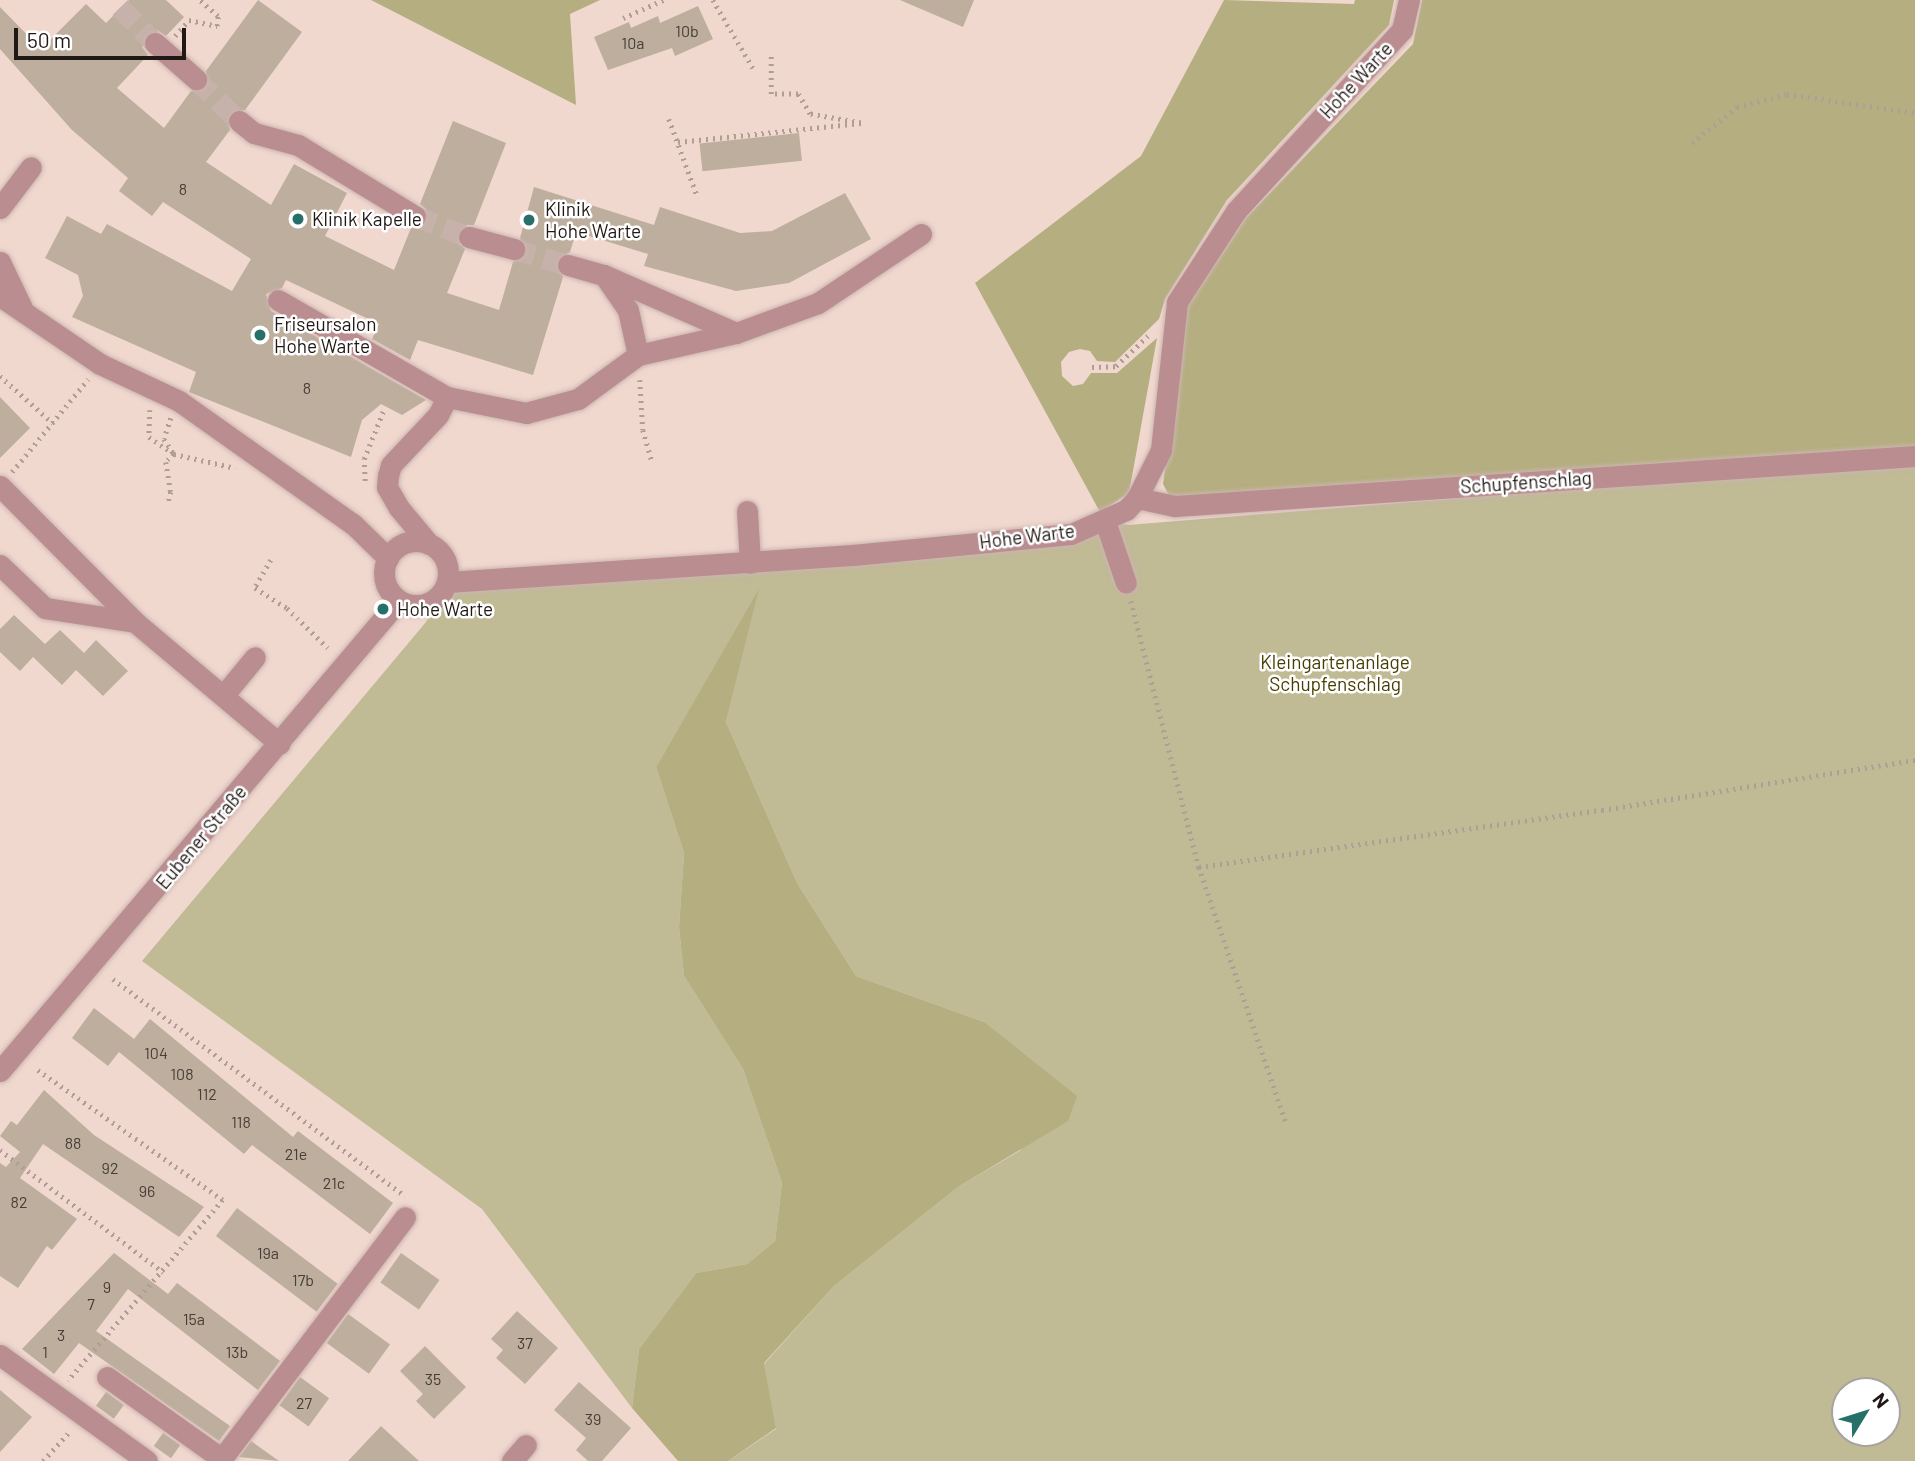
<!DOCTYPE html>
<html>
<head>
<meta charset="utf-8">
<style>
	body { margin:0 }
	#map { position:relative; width:1915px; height:1461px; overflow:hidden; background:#f0d8cf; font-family:Barlow,sans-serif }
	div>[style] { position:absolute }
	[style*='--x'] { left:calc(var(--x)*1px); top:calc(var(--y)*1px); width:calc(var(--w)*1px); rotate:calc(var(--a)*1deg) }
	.green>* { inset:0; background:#c0ba95 }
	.forest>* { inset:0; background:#b5ae80 }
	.building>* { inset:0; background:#bdae9d; transform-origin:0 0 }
	.minor-tunnel>* { height:21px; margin-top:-10.5px; transform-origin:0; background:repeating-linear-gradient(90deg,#c6b2aa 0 21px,transparent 0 31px) }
	.path>* { height:4.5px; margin-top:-2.25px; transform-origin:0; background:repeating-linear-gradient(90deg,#b09d96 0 2px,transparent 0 7px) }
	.roads { filter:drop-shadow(0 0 2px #cbb5ae) drop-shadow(0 0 2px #cbb5ae) }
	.minor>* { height:21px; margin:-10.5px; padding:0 10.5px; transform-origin:10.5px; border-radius:10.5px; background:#ba8d91 }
	.minor>.ring { margin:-10.5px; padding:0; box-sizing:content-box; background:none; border:21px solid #ba8d91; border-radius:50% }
	.dots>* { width:19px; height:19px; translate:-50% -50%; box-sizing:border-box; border:4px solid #fff; border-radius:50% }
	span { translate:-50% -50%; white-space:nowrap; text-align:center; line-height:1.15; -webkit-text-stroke:5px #fff; paint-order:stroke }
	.number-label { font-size:16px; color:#473e37 }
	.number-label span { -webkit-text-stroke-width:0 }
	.street-label { font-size:19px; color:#201815 }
	.poi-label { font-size:19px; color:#201815 }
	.left { translate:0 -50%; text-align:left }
	.park-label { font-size:19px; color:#473e02 }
	.north { position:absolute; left:1831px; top:1377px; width:70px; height:70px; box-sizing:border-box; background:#fff; border:2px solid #a6a3a1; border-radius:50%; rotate:52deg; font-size:19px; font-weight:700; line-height:28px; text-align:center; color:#201815 }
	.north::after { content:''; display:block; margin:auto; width:24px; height:32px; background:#27706a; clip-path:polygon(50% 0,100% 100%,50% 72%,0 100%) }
	.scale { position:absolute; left:14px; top:28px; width:172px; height:32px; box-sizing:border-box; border:4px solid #201815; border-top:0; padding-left:9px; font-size:21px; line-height:24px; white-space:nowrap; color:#201815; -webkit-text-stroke:5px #fff; paint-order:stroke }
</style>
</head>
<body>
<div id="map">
	<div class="green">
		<div style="clip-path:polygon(evenodd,1915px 461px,1915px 1461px,728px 1461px,776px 1429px,764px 1364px,834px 1286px,958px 1187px,1021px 1150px,984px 1022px,856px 976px,797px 883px,726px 722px,758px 592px,656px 767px,684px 853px,679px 927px,684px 976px,743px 1069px,782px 1183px,775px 1241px,747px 1264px,696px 1273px,639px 1349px,632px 1408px,482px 1209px,142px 961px,426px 622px,444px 588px,1105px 521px,1128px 525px,1915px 461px,1845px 1391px,1887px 1391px,1887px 1433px,1845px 1433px,1845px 1391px)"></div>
	</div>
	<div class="forest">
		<div style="clip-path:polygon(371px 0,600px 0,570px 14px,576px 105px)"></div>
		<div style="clip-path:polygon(1224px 0,1354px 4px,1355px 0,1394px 0,1389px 25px,1227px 200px,1165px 299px,1159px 319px,1115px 362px,1097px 361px,1090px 351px,1080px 349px,1069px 352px,1061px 362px,1062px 376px,1073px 386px,1083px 384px,1091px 373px,1117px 373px,1157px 338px,1129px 493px,1100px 512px,975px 283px,1141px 156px)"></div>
		<div style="clip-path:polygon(1422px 0,1915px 0,1915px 448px,1172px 501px,1163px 484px,1188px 306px,1246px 218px,1413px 44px)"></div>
		<div style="clip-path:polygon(759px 589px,726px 722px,797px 883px,856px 976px,984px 1022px,1077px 1096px,1068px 1121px,958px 1187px,834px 1286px,764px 1363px,776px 1428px,728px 1461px,678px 1461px,632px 1408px,639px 1349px,696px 1273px,747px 1264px,775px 1241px,782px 1183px,743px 1069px,684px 976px,679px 927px,684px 853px,656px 767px)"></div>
	</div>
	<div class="building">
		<div style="clip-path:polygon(129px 0,166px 0,184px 17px,166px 36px,157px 30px,146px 34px,142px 47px,148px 55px,117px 88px,164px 128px,191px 91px,206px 87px,206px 71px,258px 0,302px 32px,245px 110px,228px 113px,230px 130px,206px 162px,271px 205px,294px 164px,347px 193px,325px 236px,394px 270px,411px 228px,426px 222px,427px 210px,420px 204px,453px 121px,506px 143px,474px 225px,465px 225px,457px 233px,457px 241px,465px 249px,447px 293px,499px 310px,513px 262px,526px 253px,520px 238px,534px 187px,654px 225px,660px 207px,740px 233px,772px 231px,845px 193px,871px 239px,789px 283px,736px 291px,644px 266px,648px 254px,576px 232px,570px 252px,556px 261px,563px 277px,533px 375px,418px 340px,410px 360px,372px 339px,379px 324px,286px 280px,282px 288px,266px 294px,271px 311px,426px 400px,402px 415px,381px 404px,362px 420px,351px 457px,189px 392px,196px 372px,72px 317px,83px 296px,78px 275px,45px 258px,67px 216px,101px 234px,107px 224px,232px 291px,251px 259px,163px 202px,152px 216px,119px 191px,128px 178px,72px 130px,0 49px,0 7px,41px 49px,86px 4px,106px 23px)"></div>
		<div style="clip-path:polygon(900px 0,974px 0,963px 27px)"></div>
		<div style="clip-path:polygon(698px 6px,713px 39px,675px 56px,672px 48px,608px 70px,594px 37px,629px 22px,631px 28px,658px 16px,660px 23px)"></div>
		<div style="left:799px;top:133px;width:28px;height:100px;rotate:84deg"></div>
		<div style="clip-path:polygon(0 397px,30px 428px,0 458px)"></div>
		<div style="clip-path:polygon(14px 615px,45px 644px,60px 630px,84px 653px,96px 640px,128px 671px,103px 696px,76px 670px,62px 685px,33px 657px,20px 671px,0 652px,0 629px)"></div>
		<div style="clip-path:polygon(94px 1008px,134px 1039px,150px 1019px,293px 1137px,298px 1131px,393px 1203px,370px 1234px,252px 1145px,244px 1154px,119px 1052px,108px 1066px,72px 1038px)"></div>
		<div style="clip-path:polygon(44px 1090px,94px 1135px,204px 1207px,179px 1237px,43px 1144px,20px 1178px,77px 1219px,52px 1250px,47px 1246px,18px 1288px,0 1276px,0 1163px,6px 1167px,20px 1152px,0 1136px,11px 1121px,17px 1125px)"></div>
		<div style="left:237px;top:1208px;width:126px;height:35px;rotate:37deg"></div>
		<div style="clip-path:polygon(114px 1253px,168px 1294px,177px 1283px,280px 1361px,258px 1390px,128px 1289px,96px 1331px,230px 1426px,219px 1441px,79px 1343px,54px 1374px,22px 1349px)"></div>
		<div style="left:401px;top:1253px;width:47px;height:36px;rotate:35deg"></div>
		<div style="clip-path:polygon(517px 1311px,558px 1348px,525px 1384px,496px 1358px,503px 1350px,491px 1339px)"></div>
		<div style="left:348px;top:1314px;width:52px;height:36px;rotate:36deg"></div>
		<div style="clip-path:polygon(425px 1346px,466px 1387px,434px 1419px,416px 1401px,423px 1394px,400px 1371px)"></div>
		<div style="left:300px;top:1377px;width:36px;height:35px;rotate:36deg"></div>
		<div style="clip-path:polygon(579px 1382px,631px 1428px,602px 1461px,588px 1461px,576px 1450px,586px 1438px,554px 1410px)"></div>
		<div style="clip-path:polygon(0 1390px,32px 1417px,0 1452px)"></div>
		<div style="left:106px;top:1392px;width:22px;height:17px;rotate:36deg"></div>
		<div style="clip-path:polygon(381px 1426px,419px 1461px,348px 1461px)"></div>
		<div style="left:163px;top:1433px;width:21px;height:16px;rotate:35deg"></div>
		<div style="clip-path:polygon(251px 1441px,279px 1461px,239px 1457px)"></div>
	</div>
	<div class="minor-tunnel">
		<div style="--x:120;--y:7;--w:50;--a:45.8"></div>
		<div style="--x:196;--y:79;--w:60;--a:44.3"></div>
		<div style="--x:415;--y:216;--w:58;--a:21.3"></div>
		<div style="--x:514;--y:249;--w:56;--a:16.5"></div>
	</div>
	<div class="path">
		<div style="--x:713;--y:0;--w:79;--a:59.5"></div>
		<div style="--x:623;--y:18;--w:44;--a:-24.2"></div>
		<div style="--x:175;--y:36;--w:21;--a:-49"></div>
		<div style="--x:189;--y:20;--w:29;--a:12"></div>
		<div style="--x:217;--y:26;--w:10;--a:-84"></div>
		<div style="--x:218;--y:16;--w:25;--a:-140"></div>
		<div style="--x:669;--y:119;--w:84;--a:69.8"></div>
		<div style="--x:678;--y:142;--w:184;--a:-5.9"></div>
		<div style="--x:861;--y:123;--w:52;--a:-170"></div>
		<div style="--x:810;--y:114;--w:23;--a:-121"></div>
		<div style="--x:798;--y:94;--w:27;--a:180"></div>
		<div style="--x:771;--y:94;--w:39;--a:-90"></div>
		<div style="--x:1692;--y:143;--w:58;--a:-38.7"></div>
		<div style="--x:1737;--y:107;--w:52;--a:-14.6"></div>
		<div style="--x:1787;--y:94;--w:129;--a:8.4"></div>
		<div style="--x:1092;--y:367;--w:24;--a:-2"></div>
		<div style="--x:1116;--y:366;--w:48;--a:-43.3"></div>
		<div style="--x:0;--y:376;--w:71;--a:41.6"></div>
		<div style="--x:640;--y:380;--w:50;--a:86.6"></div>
		<div style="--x:643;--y:430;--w:33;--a:74"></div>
		<div style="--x:150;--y:410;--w:27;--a:92"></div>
		<div style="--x:149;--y:437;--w:30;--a:34"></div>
		<div style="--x:174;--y:454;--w:11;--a:135"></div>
		<div style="--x:166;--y:462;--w:30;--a:81"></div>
		<div style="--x:171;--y:492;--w:12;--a:104"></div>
		<div style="--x:171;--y:418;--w:22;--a:108"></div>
		<div style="--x:164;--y:439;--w:18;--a:56"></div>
		<div style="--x:174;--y:454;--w:63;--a:12.9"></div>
		<div style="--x:12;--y:472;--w:120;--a:-50.7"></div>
		<div style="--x:365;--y:481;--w:22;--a:-93"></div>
		<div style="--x:364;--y:459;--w:54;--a:-68.2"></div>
		<div style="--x:271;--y:560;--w:32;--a:120"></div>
		<div style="--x:255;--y:588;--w:38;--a:32"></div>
		<div style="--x:287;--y:608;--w:57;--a:44.3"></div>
		<div style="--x:1131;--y:601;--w:275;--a:75.7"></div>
		<div style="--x:1199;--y:867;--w:270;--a:71.2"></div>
		<div style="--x:1199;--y:867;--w:407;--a:-8.1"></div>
		<div style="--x:1602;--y:810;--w:317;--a:-9.1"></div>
		<div style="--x:113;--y:979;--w:364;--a:36.6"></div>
		<div style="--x:38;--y:1070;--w:226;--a:35.1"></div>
		<div style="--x:223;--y:1200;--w:238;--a:130.6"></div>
		<div style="--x:0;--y:1150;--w:204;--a:36.8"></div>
		<div style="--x:43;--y:1461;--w:40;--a:-48"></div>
	</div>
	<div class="roads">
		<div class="minor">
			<div style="--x:155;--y:43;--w:55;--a:41.3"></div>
			<div style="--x:239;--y:121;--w:19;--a:39"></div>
			<div style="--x:254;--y:133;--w:46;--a:15.3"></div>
			<div style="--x:298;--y:145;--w:137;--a:31.3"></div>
			<div style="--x:0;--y:208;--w:51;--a:-52.9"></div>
			<div style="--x:469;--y:237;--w:47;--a:14.9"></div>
			<div style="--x:0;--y:262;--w:51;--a:64.4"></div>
			<div style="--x:568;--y:265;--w:37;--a:16"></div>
			<div style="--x:604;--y:275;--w:144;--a:23.7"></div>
			<div style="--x:604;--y:275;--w:42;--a:55.6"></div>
			<div style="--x:628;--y:310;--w:46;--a:77.5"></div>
			<div style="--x:0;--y:296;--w:121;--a:34.2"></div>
			<div style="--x:100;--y:364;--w:87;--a:25.1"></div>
			<div style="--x:179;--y:401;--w:213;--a:35.3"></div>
			<div style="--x:353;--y:524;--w:49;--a:44.2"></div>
			<div style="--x:278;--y:300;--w:195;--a:29.9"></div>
			<div style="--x:0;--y:486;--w:192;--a:45.2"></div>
			<div style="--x:1137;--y:498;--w:39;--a:12"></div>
			<div style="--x:1175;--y:506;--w:742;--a:-3.87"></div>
			<div style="--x:747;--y:511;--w:52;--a:86.7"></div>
			<div style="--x:1105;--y:521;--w:65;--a:71.3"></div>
			<div class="ring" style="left:384px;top:541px;width:43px;height:43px"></div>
			<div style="--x:429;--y:544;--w:47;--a:-129.8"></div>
			<div style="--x:399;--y:508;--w:24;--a:-120"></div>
			<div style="--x:387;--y:487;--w:11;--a:-85"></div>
			<div style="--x:388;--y:476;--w:11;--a:-75"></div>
			<div style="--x:391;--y:465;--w:69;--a:-46.8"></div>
			<div style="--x:438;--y:415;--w:20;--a:-63"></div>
			<div style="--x:447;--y:397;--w:81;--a:11.4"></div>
			<div style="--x:526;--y:413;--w:54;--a:-15.1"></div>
			<div style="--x:578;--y:399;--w:74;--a:-36.3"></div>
			<div style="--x:638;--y:355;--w:100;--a:-12.7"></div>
			<div style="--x:736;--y:333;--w:87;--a:-20.1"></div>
			<div style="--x:818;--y:303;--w:124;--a:-33.8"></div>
			<div style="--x:0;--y:565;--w:62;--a:43.7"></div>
			<div style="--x:45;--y:608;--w:91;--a:8.8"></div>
			<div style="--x:135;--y:622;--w:189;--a:40.1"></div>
			<div style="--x:447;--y:582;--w:407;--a:-3.8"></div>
			<div style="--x:853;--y:555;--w:219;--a:-5.5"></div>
			<div style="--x:1071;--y:534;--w:60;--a:-23.6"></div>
			<div style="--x:1126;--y:510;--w:16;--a:-47"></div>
			<div style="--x:1137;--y:498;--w:54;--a:-63.4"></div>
			<div style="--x:1161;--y:450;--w:149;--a:-83.8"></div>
			<div style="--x:1177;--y:302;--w:108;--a:-57"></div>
			<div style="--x:1236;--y:211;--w:246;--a:-47.5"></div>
			<div style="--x:1402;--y:30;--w:31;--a:-77"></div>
			<div style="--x:223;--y:696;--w:50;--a:-50.6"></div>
			<div style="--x:0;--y:1071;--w:617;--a:-49.73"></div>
			<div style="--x:0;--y:1355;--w:181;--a:35.8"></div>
			<div style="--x:107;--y:1377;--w:141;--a:35.5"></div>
			<div style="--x:220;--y:1461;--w:306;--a:-52.8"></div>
			<div style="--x:512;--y:1461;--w:21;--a:-49"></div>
		</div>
	</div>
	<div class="dots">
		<div style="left:298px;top:219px;background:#27706a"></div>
		<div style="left:529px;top:220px;background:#27706a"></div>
		<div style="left:260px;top:335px;background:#27706a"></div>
		<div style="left:383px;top:609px;background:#27706a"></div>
	</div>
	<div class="number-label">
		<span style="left:687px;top:31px">10b</span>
		<span style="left:633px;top:43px">10a</span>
		<span style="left:183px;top:189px">8</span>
		<span style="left:307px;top:388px">8</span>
		<span style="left:156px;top:1053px">104</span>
		<span style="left:182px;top:1074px">108</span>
		<span style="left:207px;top:1094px">112</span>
		<span style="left:241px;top:1122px">118</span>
		<span style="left:73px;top:1143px">88</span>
		<span style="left:296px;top:1154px">21e</span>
		<span style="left:110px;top:1168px">92</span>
		<span style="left:334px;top:1183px">21c</span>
		<span style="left:147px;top:1191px">96</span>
		<span style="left:19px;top:1202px">82</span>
		<span style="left:268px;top:1253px">19a</span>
		<span style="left:303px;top:1280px">17b</span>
		<span style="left:107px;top:1287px">9</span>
		<span style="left:91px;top:1304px">7</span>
		<span style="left:194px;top:1319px">15a</span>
		<span style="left:61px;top:1335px">3</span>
		<span style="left:525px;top:1343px">37</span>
		<span style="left:45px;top:1352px">1</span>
		<span style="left:237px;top:1352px">13b</span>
		<span style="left:433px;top:1379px">35</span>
		<span style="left:304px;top:1403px">27</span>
		<span style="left:593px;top:1419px">39</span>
	</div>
	<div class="street-label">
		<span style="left:1356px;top:80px;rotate:-47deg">Hohe Warte</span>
		<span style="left:1526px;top:482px;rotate:-4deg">Schupfenschlag</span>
		<span style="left:1027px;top:536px;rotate:-7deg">Hohe Warte</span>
		<span style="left:201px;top:837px;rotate:-50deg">Eubener Straße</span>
	</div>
	<div class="poi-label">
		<span class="left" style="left:545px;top:220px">Klinik<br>Hohe Warte</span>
		<span class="left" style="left:312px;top:219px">Klinik Kapelle</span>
		<span class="left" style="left:274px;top:335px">Friseursalon<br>Hohe Warte</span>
		<span class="left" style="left:397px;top:609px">Hohe Warte</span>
	</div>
	<div class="park-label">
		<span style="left:1335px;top:673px">Kleingartenanlage<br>Schupfenschlag</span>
	</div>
	<div class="north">N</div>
	<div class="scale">50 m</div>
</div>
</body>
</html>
